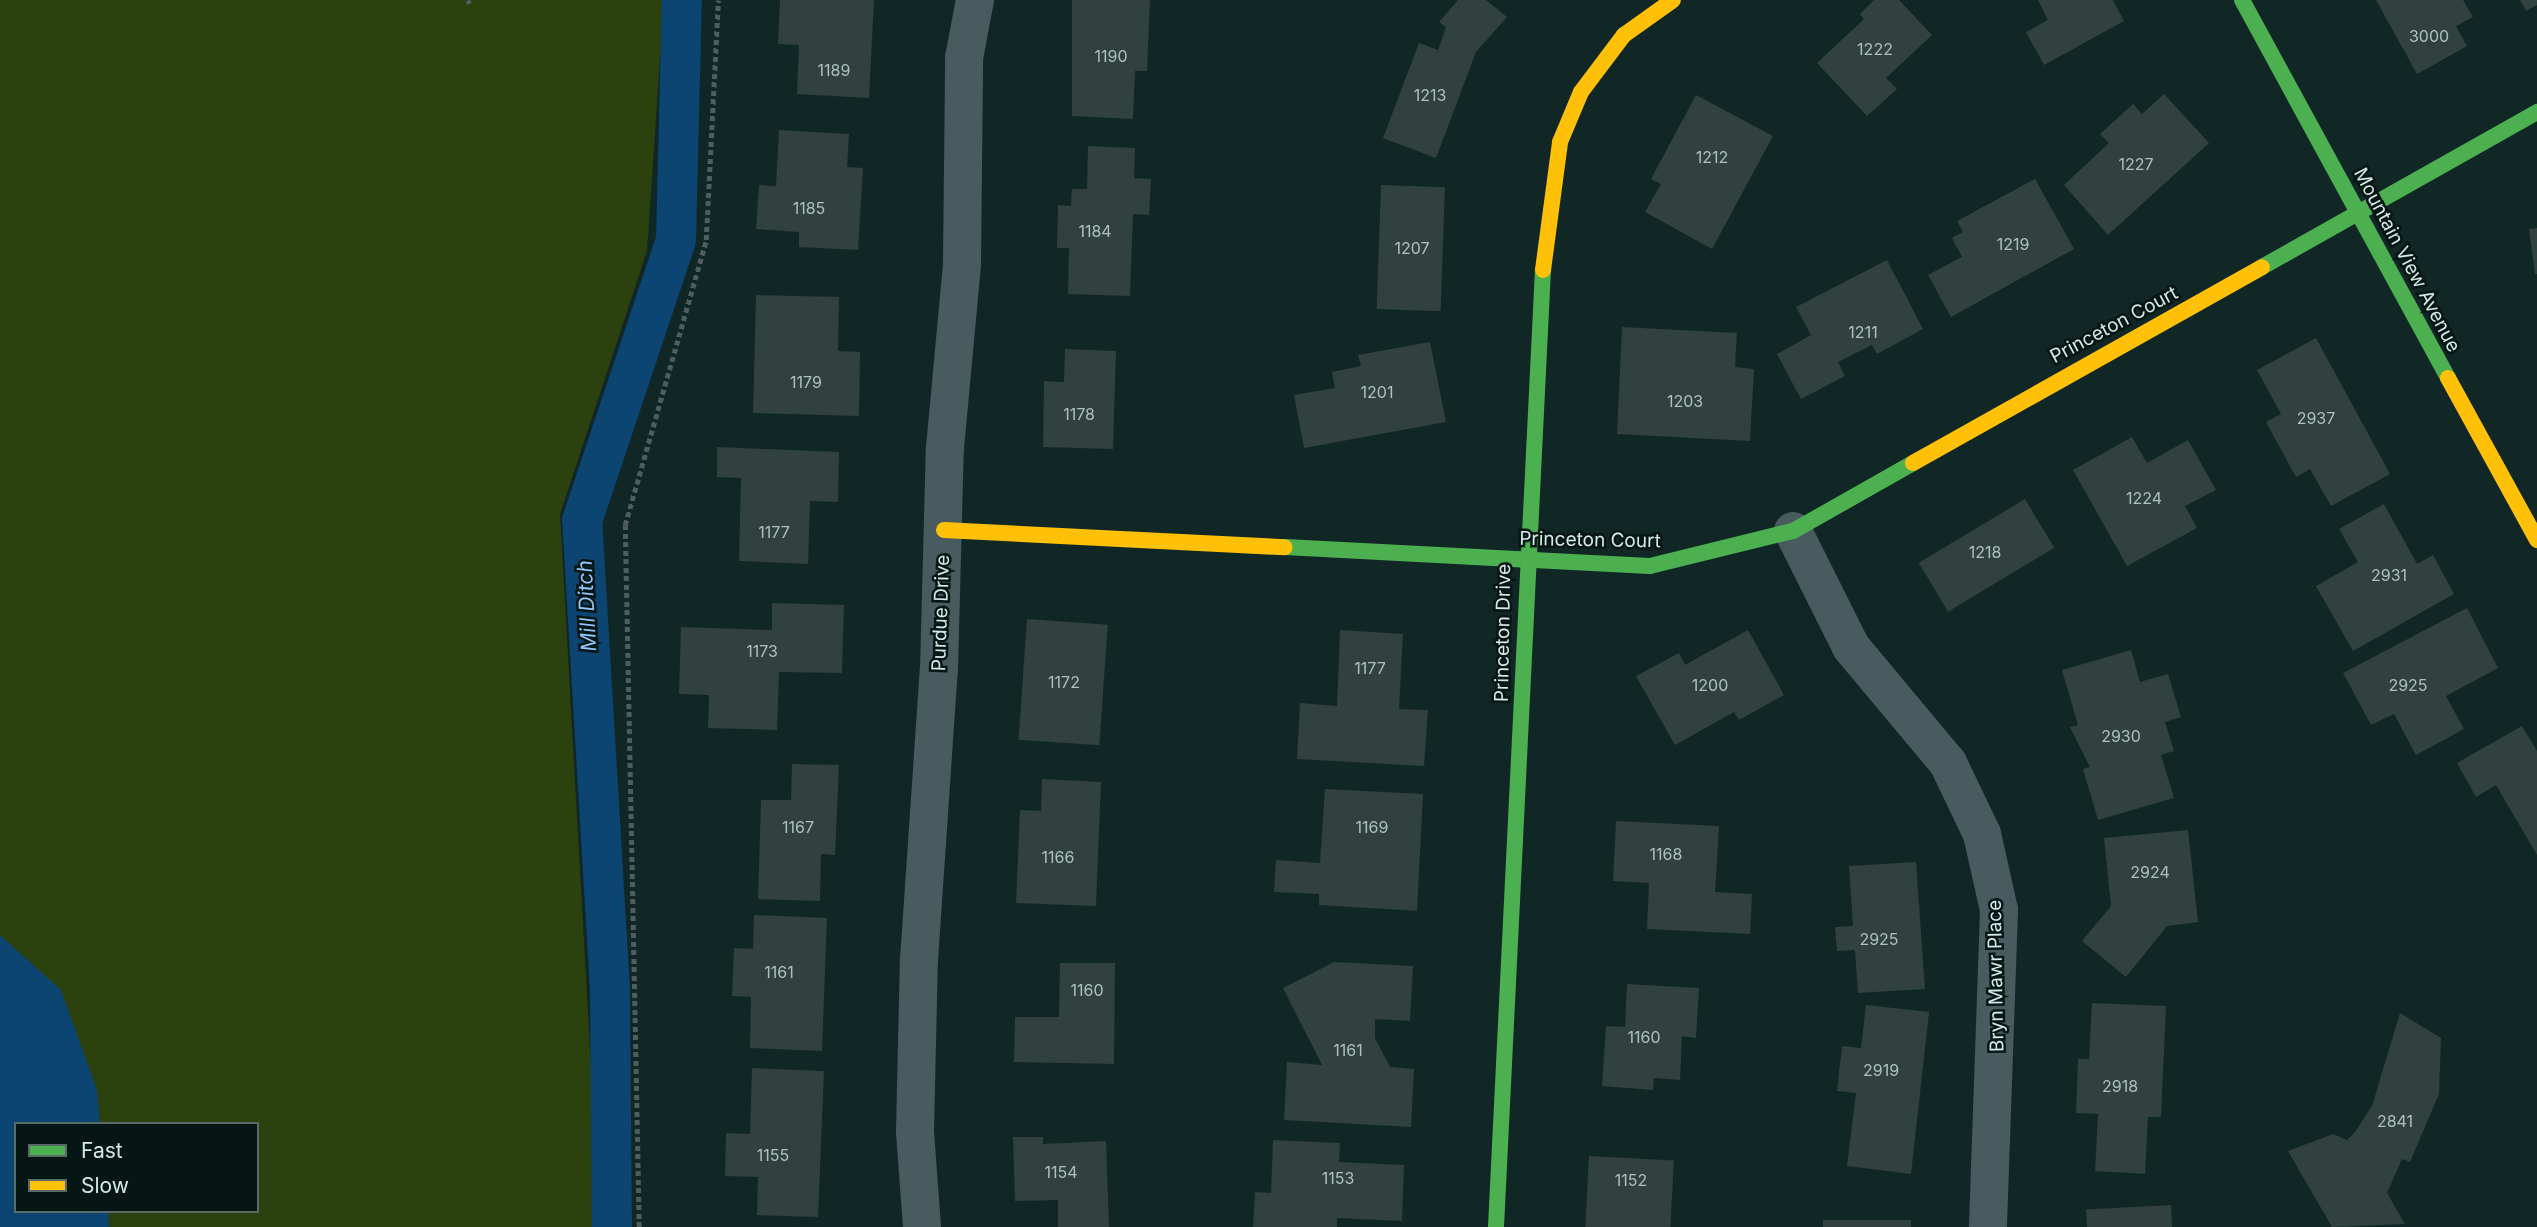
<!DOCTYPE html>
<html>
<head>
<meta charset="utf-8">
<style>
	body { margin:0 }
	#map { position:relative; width:2537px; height:1227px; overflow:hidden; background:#112726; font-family:Inter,sans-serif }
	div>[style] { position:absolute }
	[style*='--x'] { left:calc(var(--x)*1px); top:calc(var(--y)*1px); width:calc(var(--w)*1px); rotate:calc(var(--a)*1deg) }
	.green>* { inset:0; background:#2c420e }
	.water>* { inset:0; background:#0c4472 }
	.canal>* { height:40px; margin:-20px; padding:0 20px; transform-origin:20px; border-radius:20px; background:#0c4472 }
	.building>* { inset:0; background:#31413d; transform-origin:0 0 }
	.path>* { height:4.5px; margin-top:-2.25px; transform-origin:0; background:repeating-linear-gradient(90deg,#4e5e60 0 5px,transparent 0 8.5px) }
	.street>* { height:38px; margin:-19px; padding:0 19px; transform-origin:19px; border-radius:19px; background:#485b5e }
	.fast>* { height:16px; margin:-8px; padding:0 8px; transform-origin:8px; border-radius:8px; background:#4caf50 }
	.slow>* { height:16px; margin:-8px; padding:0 8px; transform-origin:8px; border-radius:8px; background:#ffc107 }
	span { translate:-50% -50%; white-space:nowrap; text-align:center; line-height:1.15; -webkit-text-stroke:5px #061614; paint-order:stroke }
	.number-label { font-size:16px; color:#acc0bd }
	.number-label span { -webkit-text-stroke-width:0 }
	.street-label { font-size:19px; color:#d5eae8 }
	.water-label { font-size:21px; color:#91c5fb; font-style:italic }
	.legend { position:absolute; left:14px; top:1122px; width:245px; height:91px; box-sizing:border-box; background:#061614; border:2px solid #596b69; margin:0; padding:9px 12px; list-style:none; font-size:21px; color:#d5eae8 }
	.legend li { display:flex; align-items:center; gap:14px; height:35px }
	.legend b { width:35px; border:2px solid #596b69 }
</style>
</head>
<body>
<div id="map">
	<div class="green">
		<div style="clip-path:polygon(evenodd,0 0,664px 0,647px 251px,560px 514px,600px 1227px,0 1227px,0 0,16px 1124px,257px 1124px,257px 1211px,16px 1211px,16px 1124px)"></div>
	</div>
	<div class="water">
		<div style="clip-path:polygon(0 935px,61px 990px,97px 1090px,100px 1124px,16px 1124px,16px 1211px,108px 1211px,109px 1227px,0 1227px)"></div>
	</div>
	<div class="canal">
		<div style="--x:612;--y:1227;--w:238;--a:-90.5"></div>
		<div style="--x:610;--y:989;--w:469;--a:-93.4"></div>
		<div style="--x:582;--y:521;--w:296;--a:-71.5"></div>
		<div style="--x:676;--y:240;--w:240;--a:-88.6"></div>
	</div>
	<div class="building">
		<div style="clip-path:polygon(780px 0,874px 0,869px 98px,797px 94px,799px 45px,778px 44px)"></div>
		<div style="clip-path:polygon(1072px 0,1150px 0,1147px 71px,1135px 71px,1133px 119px,1072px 116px)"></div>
		<div style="clip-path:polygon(1458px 0,1486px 0,1507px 17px,1476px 52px,1436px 158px,1383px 138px,1419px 43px,1438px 50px,1446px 27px,1439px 22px)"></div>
		<div style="clip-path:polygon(1874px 0,1899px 0,1932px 35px,1886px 78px,1897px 89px,1867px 116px,1817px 63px,1864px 19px,1860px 14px)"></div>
		<div style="clip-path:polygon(2038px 0,2113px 0,2124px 21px,2044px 65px,2026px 32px,2048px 20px)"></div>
		<div style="clip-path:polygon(2376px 0,2463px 0,2473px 17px,2456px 26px,2467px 46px,2417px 74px)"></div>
		<div style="clip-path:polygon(2520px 0,2537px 0,2537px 5px,2526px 11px)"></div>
		<div style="clip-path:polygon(2164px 94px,2209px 143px,2108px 235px,2064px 185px,2109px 143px,2100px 134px,2133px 104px,2142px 114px)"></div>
		<div style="clip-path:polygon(1696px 95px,1773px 136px,1712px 249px,1645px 212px,1661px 184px,1651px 179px)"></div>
		<div style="clip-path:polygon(779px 130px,849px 134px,847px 167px,863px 168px,858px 250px,799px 247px,799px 232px,756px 229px,759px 185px,776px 186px)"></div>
		<div style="clip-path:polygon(1088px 146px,1135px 148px,1134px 178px,1151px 179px,1149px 215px,1133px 214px,1130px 296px,1068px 294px,1069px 248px,1057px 248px,1058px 205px,1071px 206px,1072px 189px,1087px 189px)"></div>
		<div style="clip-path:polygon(2035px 179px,2074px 249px,1951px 317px,1928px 275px,1962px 257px,1952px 238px,1963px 232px,1957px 221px)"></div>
		<div style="left:1381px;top:185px;width:64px;height:124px;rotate:2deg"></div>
		<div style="clip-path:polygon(2537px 228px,2537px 274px,2535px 274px,2529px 229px)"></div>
		<div style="clip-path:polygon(1887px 260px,1923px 329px,1877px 354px,1872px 345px,1838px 362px,1845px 376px,1801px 399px,1777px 354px,1811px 335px,1796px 307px)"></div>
		<div style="clip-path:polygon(756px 295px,839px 297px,838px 351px,860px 352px,859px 416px,753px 413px)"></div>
		<div style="clip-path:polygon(1622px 327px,1737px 333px,1735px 367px,1754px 369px,1750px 441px,1617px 434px)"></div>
		<div style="clip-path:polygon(2316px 338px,2390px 474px,2331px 506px,2310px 469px,2296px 477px,2266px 422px,2281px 414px,2257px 370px)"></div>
		<div style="clip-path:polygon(1430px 342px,1446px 422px,1304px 448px,1294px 395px,1335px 388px,1332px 372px,1361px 366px,1358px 355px)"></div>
		<div style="clip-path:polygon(1065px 349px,1116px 351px,1113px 449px,1043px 447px,1044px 381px,1064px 382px)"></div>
		<div style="clip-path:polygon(2132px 437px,2147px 463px,2188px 440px,2216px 490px,2185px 506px,2197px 528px,2127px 566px,2073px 470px)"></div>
		<div style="clip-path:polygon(717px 447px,839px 452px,838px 502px,810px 501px,808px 564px,739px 561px,741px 478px,717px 477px)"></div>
		<div style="left:2025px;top:499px;width:57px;height:124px;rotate:59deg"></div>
		<div style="clip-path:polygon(2384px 504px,2417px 564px,2433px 555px,2454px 594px,2353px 651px,2316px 586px,2358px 562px,2339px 529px)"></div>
		<div style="clip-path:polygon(772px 603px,844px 605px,842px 673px,779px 672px,777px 730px,708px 728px,709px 695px,679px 694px,681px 627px,772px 630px)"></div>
		<div style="clip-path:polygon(2467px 608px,2498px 668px,2446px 696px,2464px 729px,2416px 755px,2394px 714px,2371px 725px,2343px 673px)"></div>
		<div style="left:1027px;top:619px;width:81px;height:121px;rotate:4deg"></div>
		<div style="clip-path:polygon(1340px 630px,1403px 634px,1399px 709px,1428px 710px,1424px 766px,1297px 759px,1300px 703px,1337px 706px)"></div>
		<div style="clip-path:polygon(1748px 630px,1784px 695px,1739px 720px,1734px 712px,1675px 745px,1636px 676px,1679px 653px,1685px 665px)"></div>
		<div style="clip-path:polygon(2131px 650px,2140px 682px,2168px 674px,2181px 717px,2165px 722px,2174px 751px,2161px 755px,2174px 798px,2098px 820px,2083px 769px,2090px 767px,2070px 727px,2078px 725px,2062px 670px)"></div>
		<div style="clip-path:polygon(2522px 726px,2537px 751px,2537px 855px,2496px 785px,2476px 797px,2457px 763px)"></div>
		<div style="clip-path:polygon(792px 764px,839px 765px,835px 855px,821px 854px,820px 901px,758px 899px,761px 800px,791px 800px)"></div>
		<div style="clip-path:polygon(1042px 779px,1101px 782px,1096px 906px,1016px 903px,1020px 810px,1041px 811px)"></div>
		<div style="clip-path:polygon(1325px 789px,1423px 794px,1417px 911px,1319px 905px,1319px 894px,1274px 892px,1276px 860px,1320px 863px)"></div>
		<div style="clip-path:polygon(1616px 821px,1719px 826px,1715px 892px,1752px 894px,1750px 934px,1647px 929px,1649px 883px,1613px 881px)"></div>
		<div style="clip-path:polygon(2188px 830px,2198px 922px,2167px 926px,2126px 977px,2082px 941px,2111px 906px,2104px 838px)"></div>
		<div style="clip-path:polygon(1916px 862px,1925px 989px,1858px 993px,1855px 950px,1837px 951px,1835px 927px,1853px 926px,1849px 866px)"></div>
		<div style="clip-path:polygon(754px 915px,827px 918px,822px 1051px,750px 1048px,751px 997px,732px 996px,734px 948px,753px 949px)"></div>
		<div style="clip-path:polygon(1334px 962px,1413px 966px,1410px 1021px,1375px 1019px,1375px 1038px,1390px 1067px,1414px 1069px,1411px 1127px,1284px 1120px,1287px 1062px,1322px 1065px,1283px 988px)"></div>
		<div style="clip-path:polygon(1060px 963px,1115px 963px,1114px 1064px,1014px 1062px,1015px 1017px,1059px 1017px)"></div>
		<div style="clip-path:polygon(1627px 984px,1699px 988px,1696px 1038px,1682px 1036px,1680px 1080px,1654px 1078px,1653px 1090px,1602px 1086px,1606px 1026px,1625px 1027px)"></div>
		<div style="clip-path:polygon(2092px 1003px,2166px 1006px,2161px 1117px,2148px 1117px,2145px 1174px,2095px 1171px,2098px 1114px,2076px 1113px,2078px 1059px,2089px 1059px)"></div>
		<div style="clip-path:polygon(1866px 1005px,1929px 1012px,1911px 1174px,1847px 1166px,1856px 1093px,1837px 1091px,1842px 1046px,1861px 1048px)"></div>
		<div style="clip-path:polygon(2400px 1013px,2441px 1038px,2439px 1094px,2410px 1162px,2402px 1159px,2387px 1193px,2405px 1224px,2332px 1227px,2288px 1151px,2333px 1134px,2347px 1140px,2355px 1132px,2372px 1106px)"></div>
		<div style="clip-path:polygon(752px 1068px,824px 1071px,818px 1217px,757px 1215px,758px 1177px,725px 1176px,726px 1133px,750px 1134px)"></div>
		<div style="clip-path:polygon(1013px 1137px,1043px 1137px,1043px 1144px,1106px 1141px,1109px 1227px,1058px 1227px,1058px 1200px,1015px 1201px)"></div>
		<div style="clip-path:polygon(1273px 1140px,1340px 1143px,1339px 1162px,1404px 1165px,1402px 1221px,1337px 1218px,1337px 1227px,1253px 1227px,1255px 1192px,1271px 1193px)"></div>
		<div style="left:1589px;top:1156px;width:85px;height:71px;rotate:3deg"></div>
		<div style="left:2171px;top:1205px;width:22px;height:85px;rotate:87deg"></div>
		<div style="left:1823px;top:1220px;width:88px;height:7px"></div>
	</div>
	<div class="path">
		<div style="--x:468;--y:0;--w:4;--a:63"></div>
		<div style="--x:639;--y:1227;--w:702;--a:-91.14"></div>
		<div style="--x:625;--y:525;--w:296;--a:-74.1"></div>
		<div style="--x:706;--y:240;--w:240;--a:-87.1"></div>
	</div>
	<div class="street">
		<div style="--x:1793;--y:531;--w:130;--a:63.4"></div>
		<div style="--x:1851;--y:647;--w:151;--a:50.1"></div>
		<div style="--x:1948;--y:763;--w:79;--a:64.4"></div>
		<div style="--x:1982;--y:834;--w:78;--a:77.4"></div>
		<div style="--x:1999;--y:910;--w:317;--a:92"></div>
		<div style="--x:922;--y:1227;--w:96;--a:-94.2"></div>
		<div style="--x:915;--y:1131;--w:171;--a:-88.7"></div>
		<div style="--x:919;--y:960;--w:291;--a:-86.1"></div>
		<div style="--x:939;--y:670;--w:222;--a:-88.5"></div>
		<div style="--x:945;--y:448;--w:186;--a:-84.7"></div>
		<div style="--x:962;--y:263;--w:205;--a:-89.4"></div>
		<div style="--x:964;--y:58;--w:59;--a:-79.3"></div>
	</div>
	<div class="fast">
		<div style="--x:2242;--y:0;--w:430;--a:61.4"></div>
		<div style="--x:2262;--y:267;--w:316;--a:-29.4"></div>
		<div style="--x:1285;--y:547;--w:365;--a:3"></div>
		<div style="--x:1650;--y:566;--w:147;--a:-13.8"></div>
		<div style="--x:1793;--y:531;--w:138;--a:-29.5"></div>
		<div style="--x:1496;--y:1227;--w:958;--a:-87.19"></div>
	</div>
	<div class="slow">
		<div style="--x:1543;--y:270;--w:129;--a:-82.4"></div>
		<div style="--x:1560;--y:142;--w:54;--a:-67.2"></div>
		<div style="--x:1581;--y:92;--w:71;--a:-53"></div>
		<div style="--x:1624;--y:35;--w:60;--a:-35.5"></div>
		<div style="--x:2448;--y:378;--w:185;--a:61.2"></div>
		<div style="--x:1913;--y:463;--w:400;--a:-29.3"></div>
		<div style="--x:944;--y:530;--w:341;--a:2.9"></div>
	</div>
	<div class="number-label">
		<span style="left:2429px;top:36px">3000</span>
		<span style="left:1875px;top:49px">1222</span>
		<span style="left:1111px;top:56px">1190</span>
		<span style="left:834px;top:70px">1189</span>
		<span style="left:1430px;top:95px">1213</span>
		<span style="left:1712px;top:157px">1212</span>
		<span style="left:2136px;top:164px">1227</span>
		<span style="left:809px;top:208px">1185</span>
		<span style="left:1095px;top:231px">1184</span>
		<span style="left:2013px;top:244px">1219</span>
		<span style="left:1412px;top:248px">1207</span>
		<span style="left:1863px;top:332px">1211</span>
		<span style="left:806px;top:382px">1179</span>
		<span style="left:1377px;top:392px">1201</span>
		<span style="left:1685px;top:401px">1203</span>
		<span style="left:1079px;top:414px">1178</span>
		<span style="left:2316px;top:418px">2937</span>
		<span style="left:2144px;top:498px">1224</span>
		<span style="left:774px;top:532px">1177</span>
		<span style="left:1985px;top:552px">1218</span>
		<span style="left:2389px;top:575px">2931</span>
		<span style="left:762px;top:651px">1173</span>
		<span style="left:1370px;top:668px">1177</span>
		<span style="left:1064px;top:682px">1172</span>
		<span style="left:1710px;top:685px">1200</span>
		<span style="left:2408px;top:685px">2925</span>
		<span style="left:2121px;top:736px">2930</span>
		<span style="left:798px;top:827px">1167</span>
		<span style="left:1372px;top:827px">1169</span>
		<span style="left:1666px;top:854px">1168</span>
		<span style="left:1058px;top:857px">1166</span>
		<span style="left:2150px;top:872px">2924</span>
		<span style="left:1879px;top:939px">2925</span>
		<span style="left:779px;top:972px">1161</span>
		<span style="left:1087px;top:990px">1160</span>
		<span style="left:1644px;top:1037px">1160</span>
		<span style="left:1348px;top:1050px">1161</span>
		<span style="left:1881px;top:1070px">2919</span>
		<span style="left:2120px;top:1086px">2918</span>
		<span style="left:2395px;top:1121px">2841</span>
		<span style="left:773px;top:1155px">1155</span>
		<span style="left:1061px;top:1172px">1154</span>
		<span style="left:1338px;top:1178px">1153</span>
		<span style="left:1631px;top:1180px">1152</span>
	</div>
	<div class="street-label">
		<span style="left:2407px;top:260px;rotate:62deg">Mountain View Avenue</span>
		<span style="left:2114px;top:325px;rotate:-28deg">Princeton Court</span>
		<span style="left:1590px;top:540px;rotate:1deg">Princeton Court</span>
		<span style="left:941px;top:613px;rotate:-88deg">Purdue Drive</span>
		<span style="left:1503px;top:633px;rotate:-89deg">Princeton Drive</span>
		<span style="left:1996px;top:976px;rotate:-91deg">Bryn Mawr Place</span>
	</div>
	<div class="water-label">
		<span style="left:587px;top:606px;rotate:-93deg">Mill Ditch</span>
	</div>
	<ul class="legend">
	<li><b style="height:9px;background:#4caf50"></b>Fast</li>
	<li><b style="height:9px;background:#ffc107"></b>Slow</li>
	</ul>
</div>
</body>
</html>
